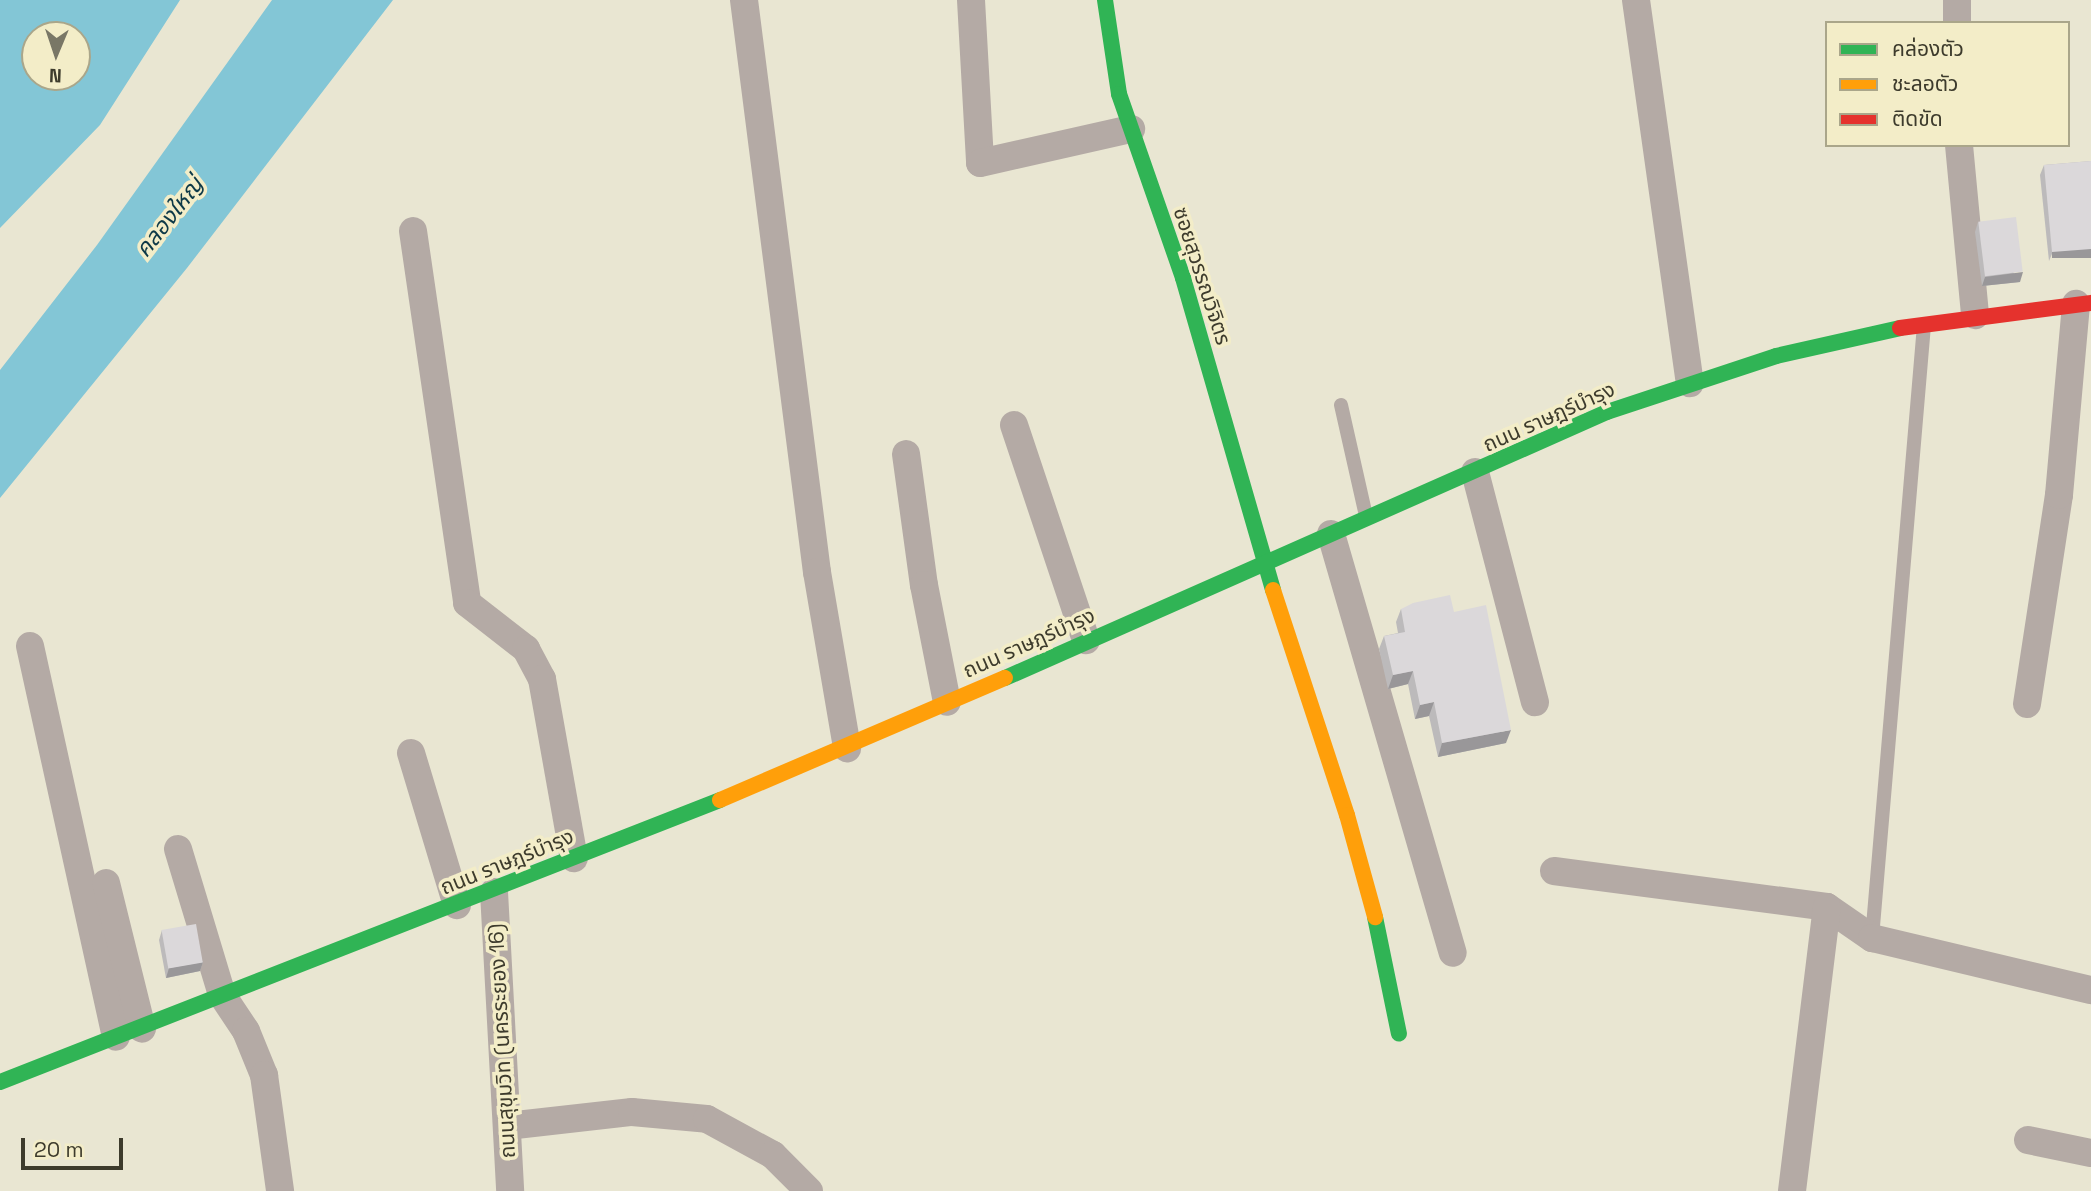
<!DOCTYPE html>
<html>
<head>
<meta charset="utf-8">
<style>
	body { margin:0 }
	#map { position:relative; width:2091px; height:1191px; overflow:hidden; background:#e9e6d2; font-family:"Space Grotesk","Noto Sans Thai",sans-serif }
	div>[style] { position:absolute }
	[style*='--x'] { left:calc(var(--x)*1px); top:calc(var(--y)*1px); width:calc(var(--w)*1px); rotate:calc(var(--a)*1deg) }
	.water>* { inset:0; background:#83c6d6 }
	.lane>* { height:14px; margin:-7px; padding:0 7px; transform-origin:7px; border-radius:7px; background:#b4aaa5 }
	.street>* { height:28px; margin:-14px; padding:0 14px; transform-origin:14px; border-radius:14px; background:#b4aaa5 }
	.fast>* { height:16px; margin:-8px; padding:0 8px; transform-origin:8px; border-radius:8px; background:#30b455 }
	.slow>* { height:16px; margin:-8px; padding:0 8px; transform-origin:8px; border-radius:8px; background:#ff9f0a }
	.jam>* { height:16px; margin:-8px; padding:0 8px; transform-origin:8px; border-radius:8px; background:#e5322d }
	.wall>* { inset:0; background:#bcbabb }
	.shaded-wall>* { inset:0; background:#999799; transform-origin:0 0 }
	.building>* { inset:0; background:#dbd8da; transform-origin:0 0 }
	span { translate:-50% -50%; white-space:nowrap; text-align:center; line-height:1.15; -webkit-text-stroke:7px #f3edc8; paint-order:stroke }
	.street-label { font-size:21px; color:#3d3b2c }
	.water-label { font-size:23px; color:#0d3947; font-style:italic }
	.legend { position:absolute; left:1825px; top:21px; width:245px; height:126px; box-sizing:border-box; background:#f3edc8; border:2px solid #aaa68a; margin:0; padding:9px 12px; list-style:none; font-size:21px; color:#3d3b2c }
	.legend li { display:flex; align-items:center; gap:14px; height:35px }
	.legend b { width:35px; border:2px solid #aaa68a }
	.north { position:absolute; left:21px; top:21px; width:70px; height:70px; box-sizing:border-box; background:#f3edc8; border:2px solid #aaa68a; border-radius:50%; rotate:182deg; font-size:19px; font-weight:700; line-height:28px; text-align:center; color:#3d3b2c }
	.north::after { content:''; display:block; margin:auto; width:24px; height:32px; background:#797766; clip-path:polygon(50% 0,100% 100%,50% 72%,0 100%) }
	.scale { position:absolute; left:21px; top:1138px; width:102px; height:32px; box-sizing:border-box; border:4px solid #3d3b2c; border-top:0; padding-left:9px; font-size:21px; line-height:24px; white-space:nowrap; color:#3d3b2c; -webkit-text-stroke:5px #f3edc8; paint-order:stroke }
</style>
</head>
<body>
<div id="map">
	<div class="water">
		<div style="clip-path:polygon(evenodd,0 0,180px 0,100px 125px,0 228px,0 0,35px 35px,77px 35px,77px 77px,35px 77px,35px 35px)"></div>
		<div style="clip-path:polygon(272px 0,393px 0,187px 268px,0 498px,0 370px,97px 245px)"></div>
	</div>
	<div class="lane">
		<div style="--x:1341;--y:405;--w:114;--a:77.3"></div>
		<div style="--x:1872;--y:938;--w:615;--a:-85.15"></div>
	</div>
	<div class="street">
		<div style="--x:744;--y:0;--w:577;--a:82.73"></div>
		<div style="--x:817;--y:572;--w:179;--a:80.3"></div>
		<div style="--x:971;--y:0;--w:163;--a:86.8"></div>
		<div style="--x:980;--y:163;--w:155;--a:-12.7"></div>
		<div style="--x:1636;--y:0;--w:387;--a:82"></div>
		<div style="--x:1957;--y:0;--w:23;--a:90"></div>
		<div style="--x:1959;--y:145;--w:171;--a:84.6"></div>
		<div style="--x:413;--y:231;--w:376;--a:81.7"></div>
		<div style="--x:467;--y:603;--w:75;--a:37.9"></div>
		<div style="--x:526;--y:649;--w:34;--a:62"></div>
		<div style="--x:542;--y:679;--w:182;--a:79.9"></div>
		<div style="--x:1014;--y:425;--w:227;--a:71.5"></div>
		<div style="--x:906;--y:454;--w:132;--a:82.2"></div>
		<div style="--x:924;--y:585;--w:119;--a:78.9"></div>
		<div style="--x:1475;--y:472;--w:238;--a:75.4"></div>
		<div style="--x:1331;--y:534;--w:436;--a:73.8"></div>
		<div style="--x:30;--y:646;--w:400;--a:77.6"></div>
		<div style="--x:2027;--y:704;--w:211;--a:-81.3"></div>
		<div style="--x:2059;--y:495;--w:192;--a:-84.9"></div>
		<div style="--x:411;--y:753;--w:159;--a:73.2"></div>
		<div style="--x:178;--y:849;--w:152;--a:73.2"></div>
		<div style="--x:222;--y:995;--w:43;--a:56.3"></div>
		<div style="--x:246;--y:1031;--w:48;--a:67.8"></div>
		<div style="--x:264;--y:1075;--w:117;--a:82.1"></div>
		<div style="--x:1554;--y:871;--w:275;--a:7.5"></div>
		<div style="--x:1827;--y:907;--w:55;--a:34.6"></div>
		<div style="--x:1872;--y:938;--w:225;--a:13.4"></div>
		<div style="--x:106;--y:883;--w:150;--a:76.1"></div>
		<div style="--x:494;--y:892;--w:299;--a:86.9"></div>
		<div style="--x:507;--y:1126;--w:126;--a:-6.4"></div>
		<div style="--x:632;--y:1112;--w:75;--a:5.3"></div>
		<div style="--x:707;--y:1119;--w:75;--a:28.6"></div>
		<div style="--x:773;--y:1155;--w:51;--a:45"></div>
		<div style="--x:2028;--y:1140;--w:64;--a:11.7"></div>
		<div style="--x:1792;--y:1191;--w:286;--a:-83"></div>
	</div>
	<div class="fast">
		<div style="--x:1105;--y:0;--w:95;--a:81.5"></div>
		<div style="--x:1119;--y:94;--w:195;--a:70.8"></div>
		<div style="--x:1183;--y:278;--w:325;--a:73.9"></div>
		<div style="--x:1005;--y:678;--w:658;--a:-23.84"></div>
		<div style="--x:1607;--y:412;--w:178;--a:-18.3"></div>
		<div style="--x:1776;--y:356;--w:127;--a:-12.7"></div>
		<div style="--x:1375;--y:917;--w:119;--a:78.4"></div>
		<div style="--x:0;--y:1082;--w:773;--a:-21.39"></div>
	</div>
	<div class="slow">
		<div style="--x:1273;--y:590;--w:237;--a:71.8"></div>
		<div style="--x:1347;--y:815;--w:106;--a:74.6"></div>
		<div style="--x:720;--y:800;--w:310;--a:-23.2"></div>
	</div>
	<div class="jam">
		<div style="--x:1900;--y:328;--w:193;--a:-7.5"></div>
	</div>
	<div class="wall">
		<div style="clip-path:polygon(2091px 161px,2049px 261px,2040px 175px,2044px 165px)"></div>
		<div style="clip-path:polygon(1978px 222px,2020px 282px,1982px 286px,1975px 232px)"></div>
		<div style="clip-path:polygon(1401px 609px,1454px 612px,1506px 743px,1438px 757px,1429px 716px,1415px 719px,1408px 684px,1388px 689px,1379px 649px,1384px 636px,1398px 633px,1396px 622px)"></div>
		<div style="clip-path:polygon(162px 930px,203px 962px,200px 971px,166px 978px,159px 940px)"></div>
	</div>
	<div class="shaded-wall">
		<div style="left:2091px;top:249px;width:9px;height:39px;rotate:90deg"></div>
		<div style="clip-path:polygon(2023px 272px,2020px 282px,1982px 286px,1985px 277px)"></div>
		<div style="clip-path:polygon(1413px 671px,1408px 684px,1388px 689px,1393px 675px)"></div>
		<div style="clip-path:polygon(1434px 702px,1429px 716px,1415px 719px,1420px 705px)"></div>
		<div style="clip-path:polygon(1511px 730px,1506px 743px,1438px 757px,1442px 743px)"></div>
		<div style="clip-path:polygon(203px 962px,200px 971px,166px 978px,169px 968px)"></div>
	</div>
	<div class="building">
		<div style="clip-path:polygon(2091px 161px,2091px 249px,2052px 252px,2044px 165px)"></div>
		<div style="left:2016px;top:217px;width:55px;height:38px;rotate:83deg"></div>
		<div style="clip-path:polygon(1450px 595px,1454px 612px,1486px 605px,1511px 730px,1442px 743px,1434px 702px,1420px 705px,1413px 671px,1393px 675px,1384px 636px,1405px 632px,1401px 609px,1413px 603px)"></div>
		<div style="left:196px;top:924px;width:39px;height:35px;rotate:80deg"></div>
	</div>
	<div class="street-label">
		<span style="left:1202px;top:276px;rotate:72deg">ซอยสุวรรณวิจิตร</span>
		<span style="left:1549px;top:417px;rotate:-24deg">ถนน ราษฎร์บำรุง</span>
		<span style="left:1029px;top:643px;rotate:-24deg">ถนน ราษฎร์บำรุง</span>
		<span style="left:507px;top:862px;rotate:-22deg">ถนน ราษฎร์บำรุง</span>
		<span style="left:502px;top:1041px;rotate:-93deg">ถนนสุขุมวิท (นครระยอง 16)</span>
	</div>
	<div class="water-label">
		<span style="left:169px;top:217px;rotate:-52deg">คลองใหญ่</span>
	</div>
	<ul class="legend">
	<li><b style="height:9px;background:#30b455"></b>คล่องตัว</li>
	<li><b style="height:9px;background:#ff9f0a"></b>ชะลอตัว</li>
	<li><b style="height:9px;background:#e5322d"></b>ติดขัด</li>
	</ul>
	<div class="north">N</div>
	<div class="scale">20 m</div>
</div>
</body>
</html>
